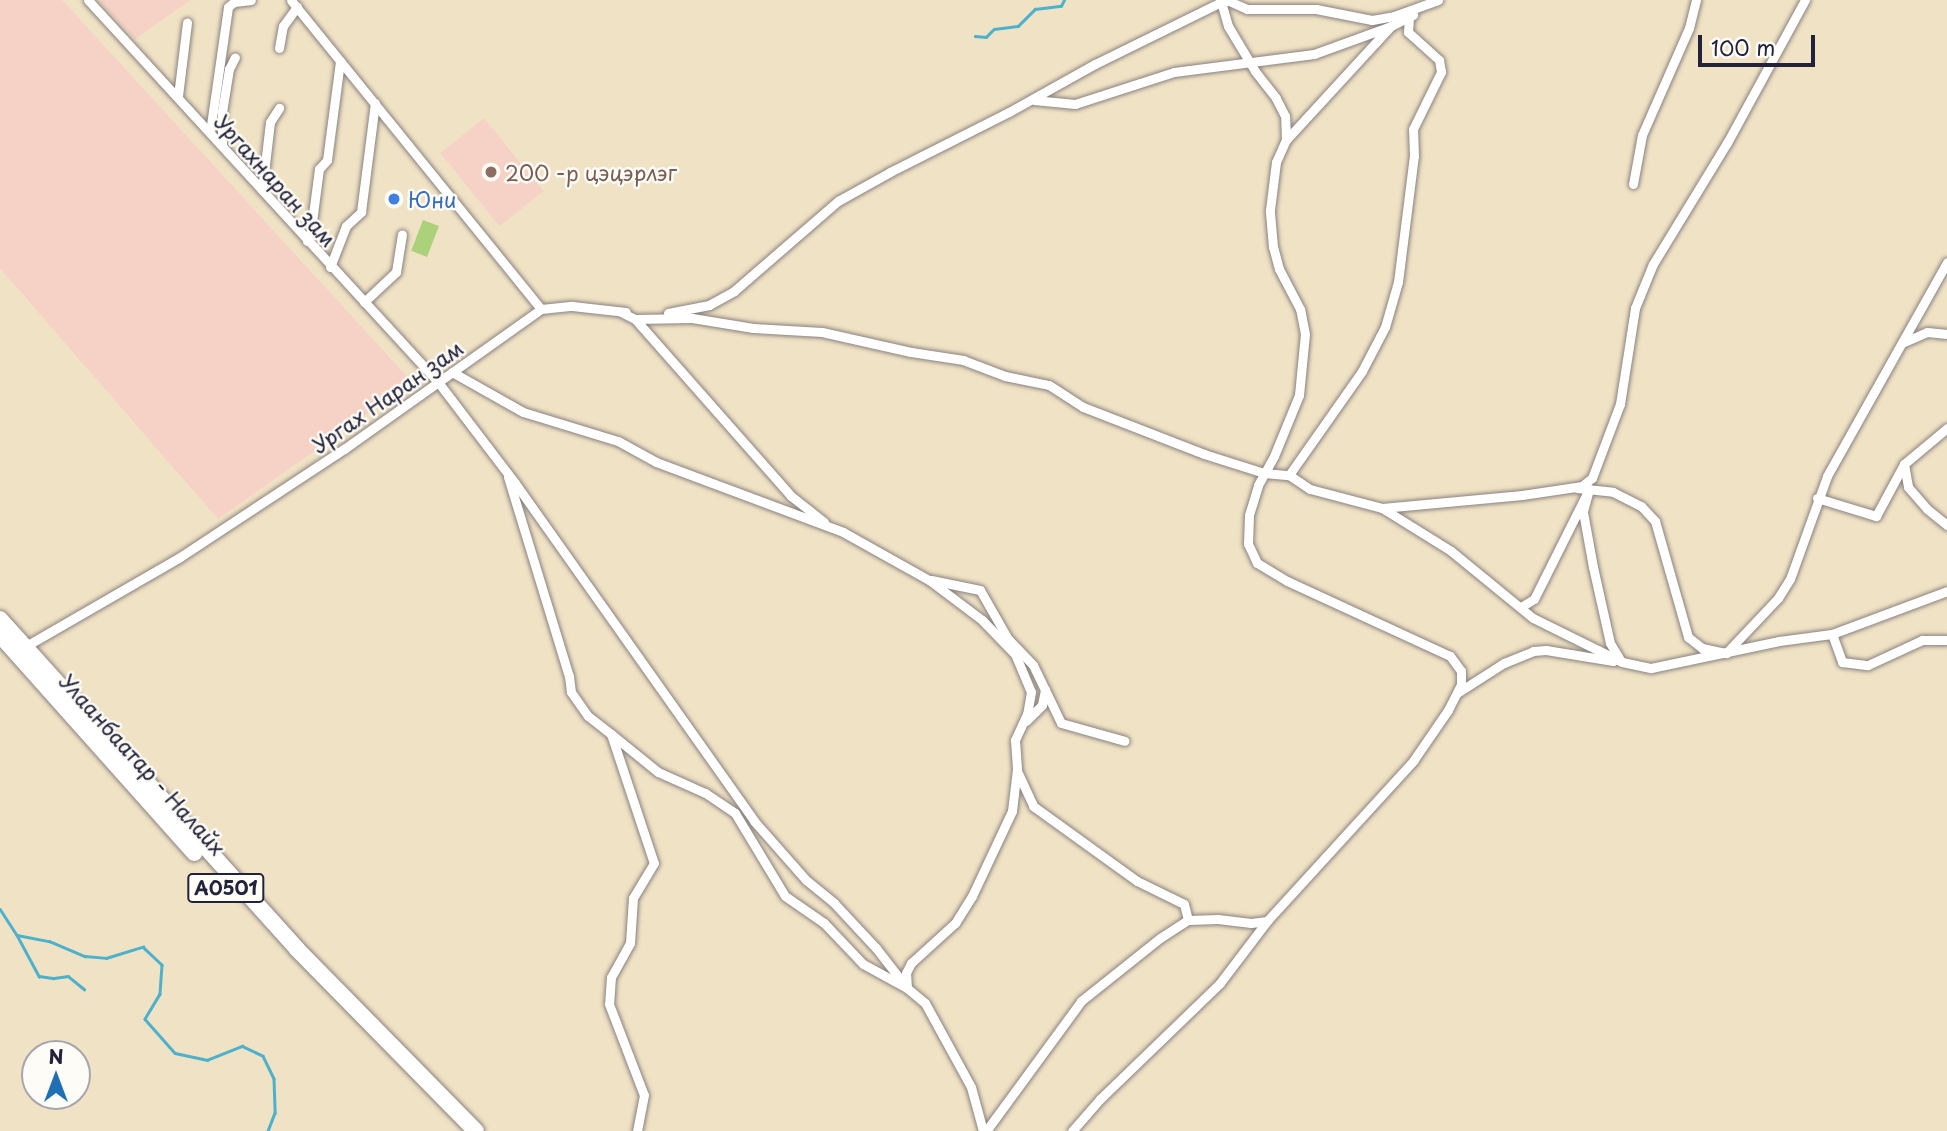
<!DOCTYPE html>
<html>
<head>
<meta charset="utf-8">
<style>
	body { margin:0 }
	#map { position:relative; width:1947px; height:1131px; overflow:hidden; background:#f0e2c4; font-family:"Playpen Sans",sans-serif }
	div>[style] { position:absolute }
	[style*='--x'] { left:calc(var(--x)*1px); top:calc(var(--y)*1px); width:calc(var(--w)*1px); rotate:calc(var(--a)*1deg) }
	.built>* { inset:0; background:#f6d1c5; transform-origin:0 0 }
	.green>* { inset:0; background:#abd17a; transform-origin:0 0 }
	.stream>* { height:2.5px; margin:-1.25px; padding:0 1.25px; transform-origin:1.25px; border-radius:1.25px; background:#4db1cc }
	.roads { filter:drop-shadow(0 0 2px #898280) drop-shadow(0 0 2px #898280) }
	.street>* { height:9px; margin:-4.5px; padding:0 4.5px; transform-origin:4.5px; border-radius:4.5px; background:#fff }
	.highway>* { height:16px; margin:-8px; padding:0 8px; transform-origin:8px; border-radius:8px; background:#fff }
	.dots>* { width:19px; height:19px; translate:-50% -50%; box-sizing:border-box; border:4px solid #fdfcf7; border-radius:50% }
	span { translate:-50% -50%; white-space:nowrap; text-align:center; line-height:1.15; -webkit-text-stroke:5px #fdfcf7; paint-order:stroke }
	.shield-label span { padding:2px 5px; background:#fdfcf7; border:2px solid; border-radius:5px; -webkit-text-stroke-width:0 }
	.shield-label { font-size:19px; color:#22223b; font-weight:700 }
	.education-label { font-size:21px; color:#785e54 }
	.left { translate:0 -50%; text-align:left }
	.street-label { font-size:21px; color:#22223b }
	.shop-label { font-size:21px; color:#366cbe }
	.north { position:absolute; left:21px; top:1040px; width:70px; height:70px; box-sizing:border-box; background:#fdfcf7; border:2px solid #a5a5ac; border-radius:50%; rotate:0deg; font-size:19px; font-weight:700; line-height:28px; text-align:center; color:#22223b }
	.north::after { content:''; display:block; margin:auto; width:24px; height:32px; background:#1f6fb2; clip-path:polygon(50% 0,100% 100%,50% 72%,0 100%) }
	.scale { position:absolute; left:1698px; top:35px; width:117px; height:32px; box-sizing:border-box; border:4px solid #22223b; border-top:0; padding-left:9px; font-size:21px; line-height:24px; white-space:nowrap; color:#22223b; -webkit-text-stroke:5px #fdfcf7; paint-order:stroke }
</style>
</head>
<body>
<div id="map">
	<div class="built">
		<div style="clip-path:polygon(0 0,62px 0,412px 382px,218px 519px,0 268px)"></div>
		<div style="clip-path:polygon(98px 0,190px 0,135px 39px)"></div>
		<div style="left:484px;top:118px;width:94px;height:56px;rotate:51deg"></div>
	</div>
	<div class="green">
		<div style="left:423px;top:220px;width:17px;height:33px;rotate:21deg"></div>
	</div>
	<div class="stream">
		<div style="--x:975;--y:36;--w:11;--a:5"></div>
		<div style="--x:986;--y:37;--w:11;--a:-45"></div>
		<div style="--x:994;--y:29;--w:24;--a:-7"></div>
		<div style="--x:1018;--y:26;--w:24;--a:-45"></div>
		<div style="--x:1035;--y:9;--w:26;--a:-7"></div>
		<div style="--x:1061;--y:6;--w:7;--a:-63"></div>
		<div style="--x:0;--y:909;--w:31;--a:57"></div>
		<div style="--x:17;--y:935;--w:33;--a:11"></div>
		<div style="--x:49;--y:941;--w:39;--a:23"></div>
		<div style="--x:85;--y:956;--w:21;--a:5"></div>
		<div style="--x:106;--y:958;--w:39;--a:-17"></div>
		<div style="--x:143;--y:947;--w:26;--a:43"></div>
		<div style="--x:162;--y:965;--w:29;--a:94"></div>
		<div style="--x:160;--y:994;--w:29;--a:121"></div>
		<div style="--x:145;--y:1019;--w:45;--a:48.6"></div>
		<div style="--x:175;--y:1053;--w:33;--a:12"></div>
		<div style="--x:207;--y:1060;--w:38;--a:-22"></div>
		<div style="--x:242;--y:1046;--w:23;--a:25"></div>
		<div style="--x:263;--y:1056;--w:25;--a:64"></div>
		<div style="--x:274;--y:1079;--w:34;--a:88"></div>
		<div style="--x:275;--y:1113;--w:19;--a:111"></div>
		<div style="--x:17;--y:935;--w:47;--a:61.8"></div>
		<div style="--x:39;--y:976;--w:15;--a:8"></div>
		<div style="--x:54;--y:978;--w:14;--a:-8"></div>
		<div style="--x:68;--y:976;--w:21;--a:39"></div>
	</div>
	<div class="roads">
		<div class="street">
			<div style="--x:88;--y:0;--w:518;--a:47.5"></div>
			<div style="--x:438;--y:382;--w:127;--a:52.7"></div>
			<div style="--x:515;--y:483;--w:414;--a:54.7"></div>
			<div style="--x:754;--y:821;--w:79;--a:48.6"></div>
			<div style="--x:806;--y:880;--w:36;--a:39"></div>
			<div style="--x:834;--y:903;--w:62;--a:47"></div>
			<div style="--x:876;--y:948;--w:51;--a:52.2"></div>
			<div style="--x:907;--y:988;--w:23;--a:40"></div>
			<div style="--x:925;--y:1003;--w:96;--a:61.3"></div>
			<div style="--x:971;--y:1087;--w:46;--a:74.7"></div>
			<div style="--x:1229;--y:1;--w:20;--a:24"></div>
			<div style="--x:1247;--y:9;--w:69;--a:0"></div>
			<div style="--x:1316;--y:9;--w:57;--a:11.1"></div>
			<div style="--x:1372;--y:20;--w:22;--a:-10"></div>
			<div style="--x:1394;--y:16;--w:47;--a:-20"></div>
			<div style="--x:279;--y:48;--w:22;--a:-80"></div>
			<div style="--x:283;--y:26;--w:24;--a:-54"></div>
			<div style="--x:178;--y:96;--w:74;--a:-83"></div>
			<div style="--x:1034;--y:100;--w:41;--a:5.6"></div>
			<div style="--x:1075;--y:104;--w:104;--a:-17.9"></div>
			<div style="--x:1174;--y:72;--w:141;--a:-7.3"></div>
			<div style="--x:1314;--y:54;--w:82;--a:-20"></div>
			<div style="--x:210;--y:132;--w:126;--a:-81.8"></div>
			<div style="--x:228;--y:7;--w:8;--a:-40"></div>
			<div style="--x:234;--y:2;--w:17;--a:-7"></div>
			<div style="--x:1286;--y:140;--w:155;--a:-47.4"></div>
			<div style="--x:1391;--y:26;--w:25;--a:-27"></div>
			<div style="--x:222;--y:145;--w:33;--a:-90"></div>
			<div style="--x:222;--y:112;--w:44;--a:-80.8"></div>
			<div style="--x:229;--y:69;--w:13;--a:-63"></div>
			<div style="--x:1633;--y:184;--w:50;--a:-79.6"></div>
			<div style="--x:1642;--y:135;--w:117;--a:-66.3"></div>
			<div style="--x:1689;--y:28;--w:29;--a:-76"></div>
			<div style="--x:262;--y:190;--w:68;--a:-83.3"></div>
			<div style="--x:270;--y:122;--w:17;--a:-57"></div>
			<div style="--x:307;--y:241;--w:5;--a:-53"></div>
			<div style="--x:310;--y:237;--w:69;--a:-82.5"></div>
			<div style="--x:319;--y:169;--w:12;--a:-48"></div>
			<div style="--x:327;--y:160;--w:100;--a:-82.5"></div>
			<div style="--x:330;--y:267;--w:44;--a:-68.7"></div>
			<div style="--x:346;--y:226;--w:21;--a:-43"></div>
			<div style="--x:361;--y:212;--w:110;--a:-82.7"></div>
			<div style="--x:364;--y:302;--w:44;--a:-43.2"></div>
			<div style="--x:396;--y:272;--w:38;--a:-81"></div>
			<div style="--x:541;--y:309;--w:31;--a:-6"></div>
			<div style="--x:572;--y:306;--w:54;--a:6.3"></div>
			<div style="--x:621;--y:312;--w:16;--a:27"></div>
			<div style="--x:635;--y:319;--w:57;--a:-1"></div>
			<div style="--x:692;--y:318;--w:62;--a:9.3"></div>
			<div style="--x:753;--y:328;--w:69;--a:3.3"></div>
			<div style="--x:822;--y:332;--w:91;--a:12.7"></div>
			<div style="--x:911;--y:352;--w:53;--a:8.7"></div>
			<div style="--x:963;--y:360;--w:45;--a:20.9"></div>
			<div style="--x:1005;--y:376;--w:45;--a:11.6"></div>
			<div style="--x:1049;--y:385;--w:40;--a:32.9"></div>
			<div style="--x:1083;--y:407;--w:130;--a:21.2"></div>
			<div style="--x:1204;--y:454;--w:63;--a:17.6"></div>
			<div style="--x:1264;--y:473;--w:25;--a:5"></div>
			<div style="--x:1289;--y:475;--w:25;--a:34"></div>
			<div style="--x:1310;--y:489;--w:74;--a:14.8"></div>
			<div style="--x:1382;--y:508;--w:81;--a:31.9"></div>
			<div style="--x:1451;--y:551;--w:106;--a:39.3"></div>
			<div style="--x:1533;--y:618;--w:99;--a:26.3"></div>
			<div style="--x:1622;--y:662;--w:30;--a:12"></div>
			<div style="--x:1651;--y:668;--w:131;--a:-11.9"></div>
			<div style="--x:1779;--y:641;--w:53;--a:-7.5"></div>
			<div style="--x:1832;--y:634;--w:30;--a:70"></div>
			<div style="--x:1842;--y:662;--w:26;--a:7"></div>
			<div style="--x:1868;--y:665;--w:60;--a:-24.8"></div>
			<div style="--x:1922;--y:640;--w:25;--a:0"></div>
			<div style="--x:668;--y:313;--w:42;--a:-11"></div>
			<div style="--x:709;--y:305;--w:29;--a:-29"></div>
			<div style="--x:734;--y:291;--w:138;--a:-40.9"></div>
			<div style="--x:838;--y:201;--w:60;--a:-29.1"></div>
			<div style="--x:890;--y:172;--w:133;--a:-26.8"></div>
			<div style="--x:1009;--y:112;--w:98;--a:-29.2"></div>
			<div style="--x:1095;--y:64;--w:140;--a:-26.2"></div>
			<div style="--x:1221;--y:2;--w:11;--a:-10"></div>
			<div style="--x:635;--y:319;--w:236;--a:48.6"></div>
			<div style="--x:791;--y:496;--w:42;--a:38.2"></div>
			<div style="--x:1902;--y:343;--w:27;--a:-24"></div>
			<div style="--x:1927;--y:332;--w:20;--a:6"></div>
			<div style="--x:452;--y:372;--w:81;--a:29.4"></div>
			<div style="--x:523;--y:412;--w:99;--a:17"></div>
			<div style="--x:618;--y:441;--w:43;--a:28.9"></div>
			<div style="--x:656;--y:462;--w:200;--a:20.5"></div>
			<div style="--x:843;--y:532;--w:98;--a:29.2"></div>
			<div style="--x:929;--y:580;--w:66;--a:37"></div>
			<div style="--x:982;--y:620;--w:47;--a:45.9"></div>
			<div style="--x:1015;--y:654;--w:41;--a:67.2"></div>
			<div style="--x:1031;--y:692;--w:22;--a:100"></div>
			<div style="--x:1027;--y:714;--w:29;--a:115"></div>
			<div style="--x:1015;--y:740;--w:29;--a:86"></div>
			<div style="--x:1017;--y:769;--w:42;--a:96.8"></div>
			<div style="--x:1012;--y:811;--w:94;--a:115.2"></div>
			<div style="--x:972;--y:896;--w:32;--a:122"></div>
			<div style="--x:955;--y:923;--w:59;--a:137.7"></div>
			<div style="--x:911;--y:963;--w:11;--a:117"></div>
			<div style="--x:906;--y:973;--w:15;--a:86"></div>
			<div style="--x:907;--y:988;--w:50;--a:-151.4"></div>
			<div style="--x:863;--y:964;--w:57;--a:-133.6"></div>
			<div style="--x:824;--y:923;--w:47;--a:-145.3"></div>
			<div style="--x:785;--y:896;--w:97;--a:-121.1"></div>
			<div style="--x:735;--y:813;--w:36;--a:-146"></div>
			<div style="--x:705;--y:793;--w:51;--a:-155.9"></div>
			<div style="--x:658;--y:772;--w:60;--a:-141"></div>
			<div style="--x:1904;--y:464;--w:23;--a:80"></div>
			<div style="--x:1908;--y:487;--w:29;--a:49"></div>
			<div style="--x:1927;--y:509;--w:26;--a:39"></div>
			<div style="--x:1289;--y:475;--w:127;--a:-54.9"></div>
			<div style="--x:1362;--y:371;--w:50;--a:-62.4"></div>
			<div style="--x:1385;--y:327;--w:47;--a:-73.9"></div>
			<div style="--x:1398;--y:282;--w:127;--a:-82.8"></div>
			<div style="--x:1414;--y:156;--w:27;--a:-92"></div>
			<div style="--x:1413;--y:129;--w:64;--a:-63.8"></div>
			<div style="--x:1441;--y:72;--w:12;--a:-99"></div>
			<div style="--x:1439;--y:60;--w:42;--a:-137.9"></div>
			<div style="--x:1408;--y:32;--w:15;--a:-86"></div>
			<div style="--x:508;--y:477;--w:208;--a:73"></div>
			<div style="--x:569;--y:676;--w:16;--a:83"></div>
			<div style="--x:571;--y:692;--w:29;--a:55"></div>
			<div style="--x:588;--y:716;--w:29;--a:38"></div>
			<div style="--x:611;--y:734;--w:136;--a:71.6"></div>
			<div style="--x:654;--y:863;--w:41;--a:121"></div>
			<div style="--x:633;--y:898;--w:45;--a:93.8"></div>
			<div style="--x:630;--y:943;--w:39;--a:119"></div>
			<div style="--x:611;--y:977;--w:27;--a:94"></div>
			<div style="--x:609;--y:1004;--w:97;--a:69"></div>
			<div style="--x:644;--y:1095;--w:37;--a:101"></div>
			<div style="--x:1577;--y:488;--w:36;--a:6"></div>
			<div style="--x:1613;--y:492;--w:31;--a:27"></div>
			<div style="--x:1641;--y:506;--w:21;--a:47"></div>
			<div style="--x:1655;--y:521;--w:121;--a:74.1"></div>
			<div style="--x:1688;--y:637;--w:18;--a:38"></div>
			<div style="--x:1702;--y:648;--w:25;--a:12"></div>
			<div style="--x:1726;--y:653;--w:76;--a:-46.6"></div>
			<div style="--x:1778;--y:598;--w:22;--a:-58"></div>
			<div style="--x:1790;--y:579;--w:109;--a:-70.2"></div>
			<div style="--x:1827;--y:476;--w:245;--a:-60.7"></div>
			<div style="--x:1817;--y:498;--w:62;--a:17"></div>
			<div style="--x:1876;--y:516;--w:59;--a:-61.7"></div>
			<div style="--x:1904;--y:464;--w:56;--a:-39.9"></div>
			<div style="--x:1382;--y:508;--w:141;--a:-5.3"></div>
			<div style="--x:1522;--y:495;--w:61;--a:-8.5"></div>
			<div style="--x:1582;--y:486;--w:13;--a:-39"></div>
			<div style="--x:1592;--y:478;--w:79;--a:-69.3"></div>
			<div style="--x:1620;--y:404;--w:97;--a:-81.1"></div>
			<div style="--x:1635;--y:308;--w:48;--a:-67.8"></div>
			<div style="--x:1653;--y:264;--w:142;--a:-58.6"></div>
			<div style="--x:1727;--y:143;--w:163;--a:-61.4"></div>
			<div style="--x:931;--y:580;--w:50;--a:11.5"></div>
			<div style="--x:980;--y:590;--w:56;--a:60.3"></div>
			<div style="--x:1008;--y:639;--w:36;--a:46"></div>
			<div style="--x:1033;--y:665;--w:64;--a:64.2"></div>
			<div style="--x:1061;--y:723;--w:66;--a:15.7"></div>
			<div style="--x:1521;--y:607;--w:15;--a:-32"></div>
			<div style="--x:1534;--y:599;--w:123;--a:-63.4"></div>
			<div style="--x:1589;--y:489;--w:24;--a:105"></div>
			<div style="--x:1583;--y:512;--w:56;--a:79.7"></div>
			<div style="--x:1593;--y:567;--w:78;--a:77.4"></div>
			<div style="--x:1610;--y:643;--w:21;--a:59"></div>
			<div style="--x:1832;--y:634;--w:123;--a:-20.5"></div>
			<div style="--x:26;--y:646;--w:178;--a:-30"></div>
			<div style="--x:180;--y:557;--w:196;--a:-33.4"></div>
			<div style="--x:344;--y:449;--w:242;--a:-35.4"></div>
			<div style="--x:541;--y:309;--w:397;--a:-129"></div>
			<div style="--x:1457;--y:693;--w:56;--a:-32.6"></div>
			<div style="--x:1504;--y:663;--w:31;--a:-22"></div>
			<div style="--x:1533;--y:651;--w:13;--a:-4"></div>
			<div style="--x:1546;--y:650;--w:68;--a:9.3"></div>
			<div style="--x:1026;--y:721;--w:23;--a:-45"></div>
			<div style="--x:1042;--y:705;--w:16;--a:-79"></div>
			<div style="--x:1017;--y:771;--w:38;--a:65"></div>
			<div style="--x:1033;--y:806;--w:128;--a:35.8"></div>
			<div style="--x:1137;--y:881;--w:52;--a:26.1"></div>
			<div style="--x:1184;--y:904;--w:16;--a:76"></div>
			<div style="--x:986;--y:1131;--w:161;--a:-53.8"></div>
			<div style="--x:1081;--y:1001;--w:101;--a:-38.6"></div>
			<div style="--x:1160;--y:938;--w:33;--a:-33"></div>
			<div style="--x:1188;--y:920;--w:30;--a:-2"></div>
			<div style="--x:1218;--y:919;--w:33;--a:7"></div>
			<div style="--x:1251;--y:923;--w:16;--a:-7"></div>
			<div style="--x:1267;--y:921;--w:217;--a:-47.6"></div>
			<div style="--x:1413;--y:761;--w:62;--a:-55.5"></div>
			<div style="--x:1448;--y:710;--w:28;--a:-63"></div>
			<div style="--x:1461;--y:685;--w:14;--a:-90"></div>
			<div style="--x:1461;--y:671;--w:19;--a:-126"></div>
			<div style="--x:1450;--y:656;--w:179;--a:-155.3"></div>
			<div style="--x:1287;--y:581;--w:35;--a:-149"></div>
			<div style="--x:1257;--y:563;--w:21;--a:-115"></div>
			<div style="--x:1248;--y:544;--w:29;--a:-88"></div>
			<div style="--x:1249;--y:515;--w:31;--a:-73"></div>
			<div style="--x:1258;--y:485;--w:33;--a:-61"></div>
			<div style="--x:1274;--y:456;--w:66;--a:-67.7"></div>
			<div style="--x:1299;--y:395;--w:61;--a:-84.4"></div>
			<div style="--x:1305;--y:334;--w:25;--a:-101"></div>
			<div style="--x:1300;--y:309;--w:45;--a:-117.7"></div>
			<div style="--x:1279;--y:269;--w:23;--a:-105"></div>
			<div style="--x:1273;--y:247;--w:37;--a:-95"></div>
			<div style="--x:1270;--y:210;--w:48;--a:-82.9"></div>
			<div style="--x:1276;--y:162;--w:24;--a:-66"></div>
			<div style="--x:1286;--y:140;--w:24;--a:-92"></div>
			<div style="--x:1285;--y:116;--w:20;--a:-117"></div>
			<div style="--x:1276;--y:98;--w:34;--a:-128"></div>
			<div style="--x:1255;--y:71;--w:52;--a:-121"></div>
			<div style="--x:1228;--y:26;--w:25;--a:-106"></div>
			<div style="--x:1072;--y:1131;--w:43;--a:-48.8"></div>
			<div style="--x:1100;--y:1099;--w:167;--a:-44"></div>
			<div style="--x:1220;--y:983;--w:78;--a:-52.8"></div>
		</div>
		<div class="highway">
			<div style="--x:0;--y:619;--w:444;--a:48"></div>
			<div style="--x:297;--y:949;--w:255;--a:45.5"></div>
			<div style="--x:0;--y:635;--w:292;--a:48.3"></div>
		</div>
	</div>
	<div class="dots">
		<div style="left:491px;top:172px;background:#8d6e63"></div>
		<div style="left:394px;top:199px;background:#3f7fe0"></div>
	</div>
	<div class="shield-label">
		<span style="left:226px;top:888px">A0501</span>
	</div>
	<div class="education-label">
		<span class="left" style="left:505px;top:172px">200 -р цэцэрлэг</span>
	</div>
	<div class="street-label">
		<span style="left:276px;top:180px;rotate:48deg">Ургахнаран зам</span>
		<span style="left:387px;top:396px;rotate:-35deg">Ургах Наран зам</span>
		<span style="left:143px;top:764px;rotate:48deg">Улаанбаатар - Налайх</span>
	</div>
	<div class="shop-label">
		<span class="left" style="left:408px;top:199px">Юни</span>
	</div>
	<div class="north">N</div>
	<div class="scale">100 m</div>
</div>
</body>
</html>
